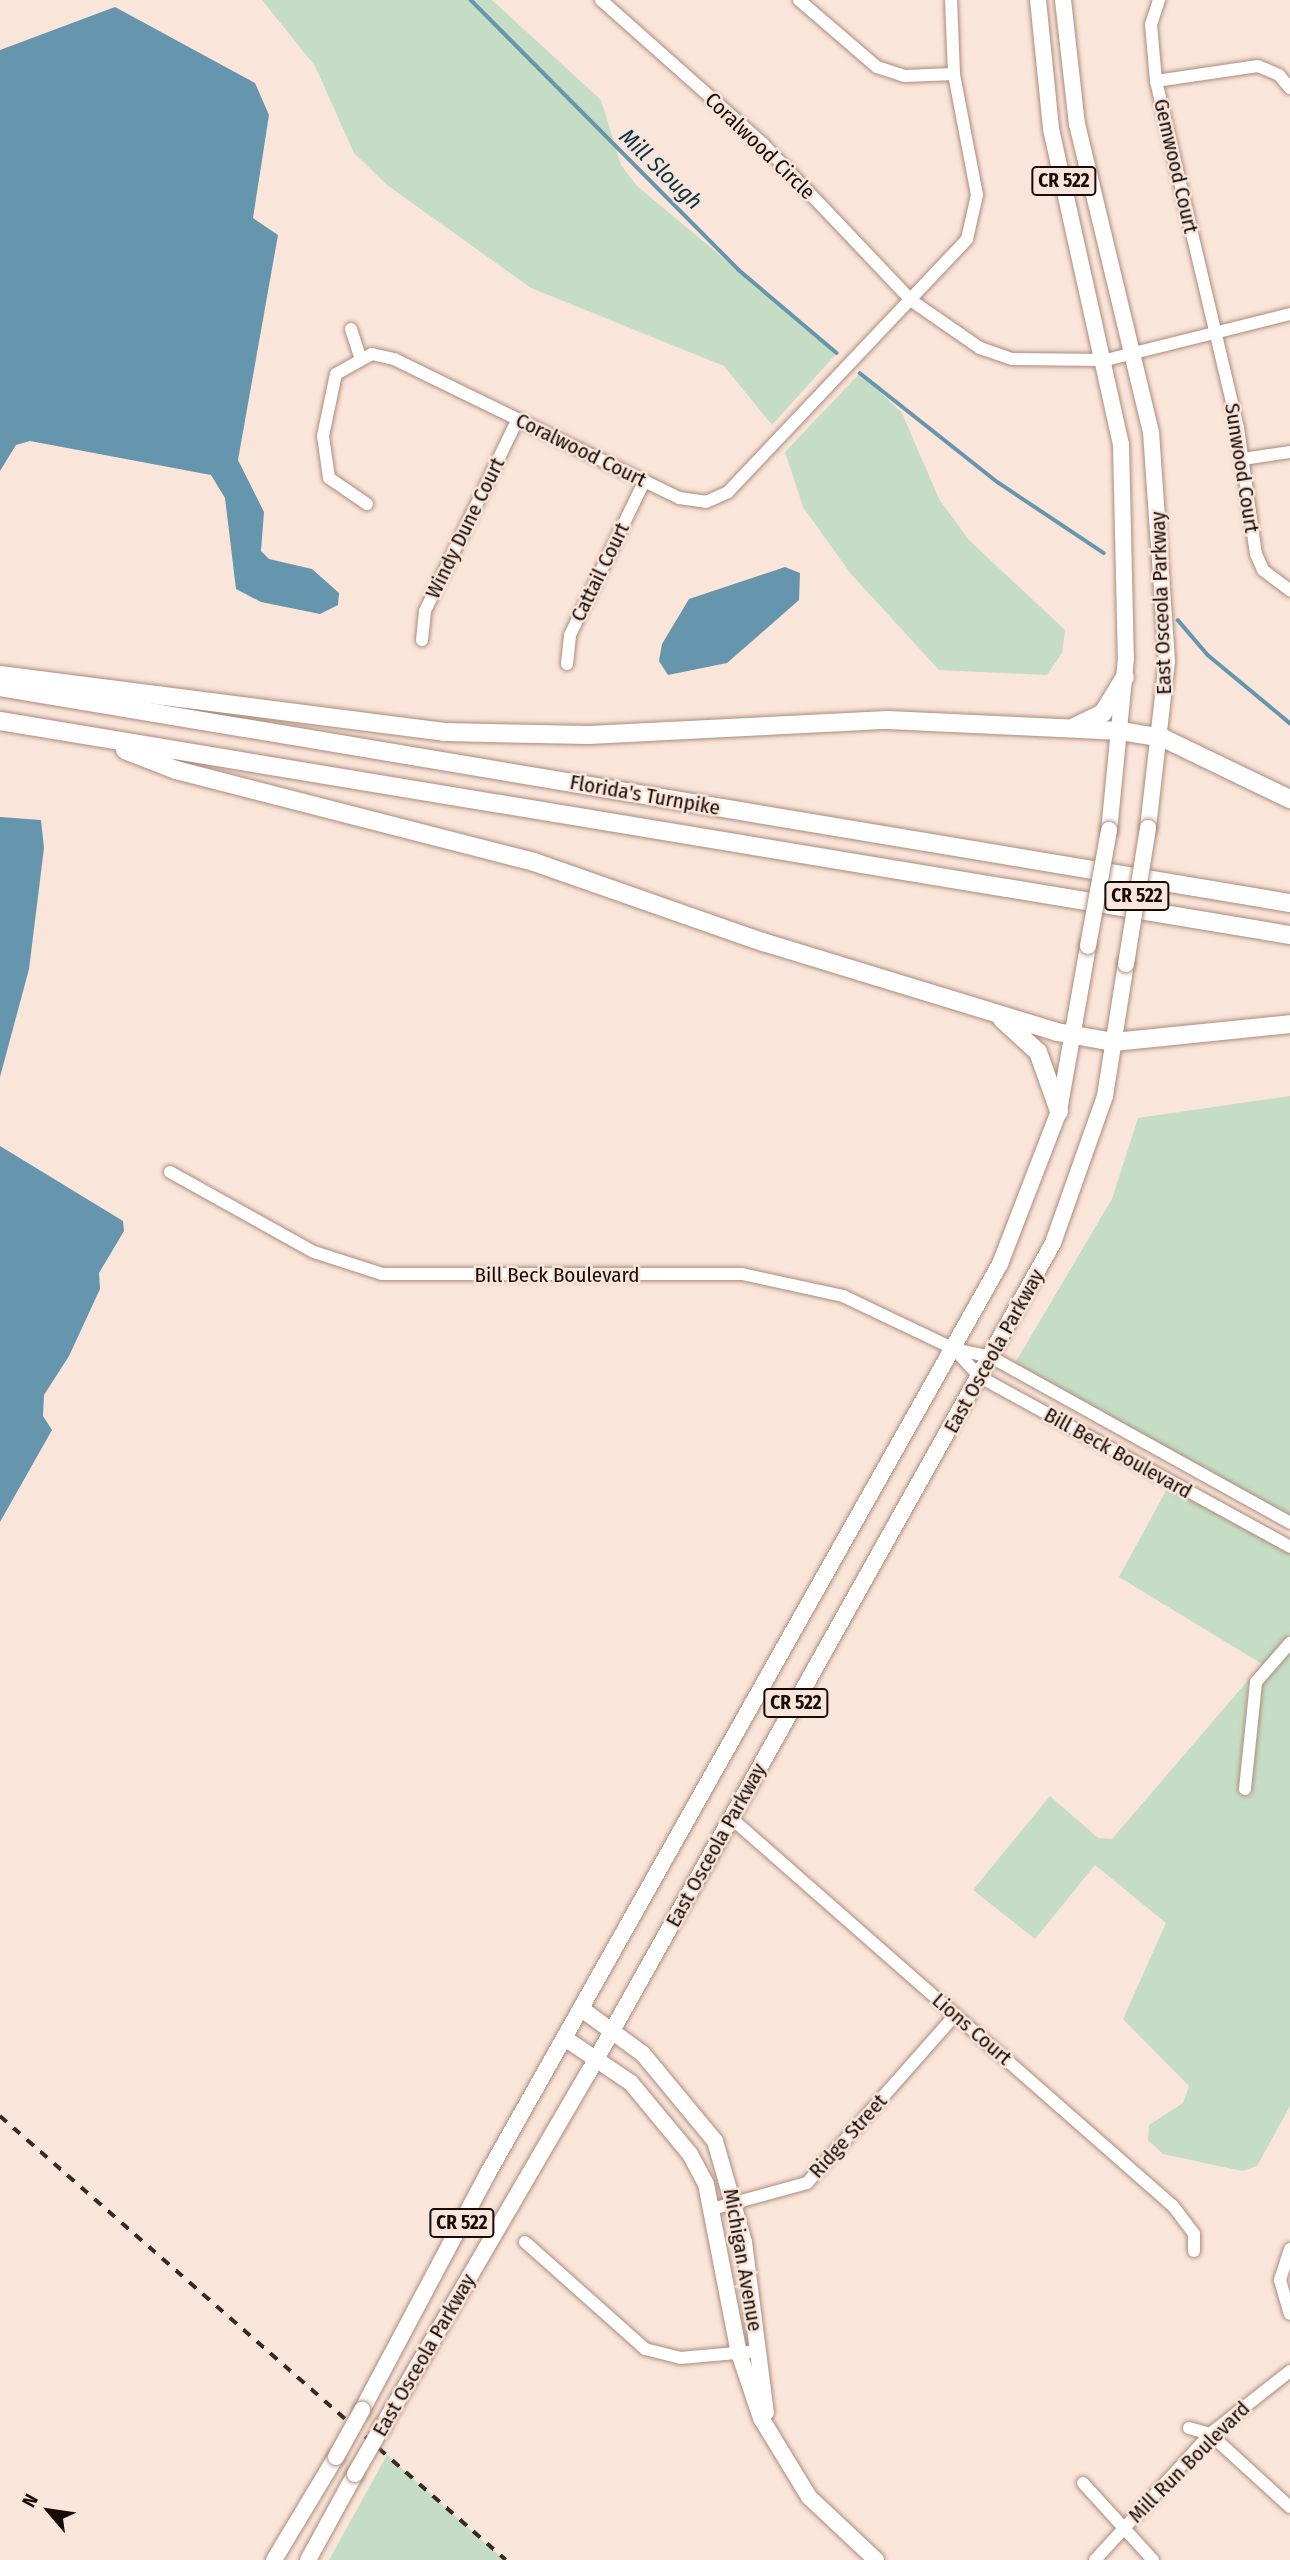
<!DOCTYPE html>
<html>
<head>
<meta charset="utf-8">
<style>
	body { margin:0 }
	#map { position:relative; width:1290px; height:2560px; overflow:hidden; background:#fae5da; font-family:"Fira Sans Condensed",sans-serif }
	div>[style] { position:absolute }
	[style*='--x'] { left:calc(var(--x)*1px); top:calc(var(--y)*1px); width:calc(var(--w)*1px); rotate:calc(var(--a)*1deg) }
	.green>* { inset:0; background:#c5ddc4 }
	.water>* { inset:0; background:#6696ad }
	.stream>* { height:3.5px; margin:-1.75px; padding:0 1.75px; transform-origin:1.75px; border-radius:1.75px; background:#6696ad }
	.roads { filter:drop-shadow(0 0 2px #ac8b7b) drop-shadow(0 0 2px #ac8b7b) }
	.minor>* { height:12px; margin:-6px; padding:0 6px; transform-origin:6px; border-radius:6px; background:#fff }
	.major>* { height:16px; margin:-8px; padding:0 8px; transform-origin:8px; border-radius:8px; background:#fff }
	.highway>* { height:18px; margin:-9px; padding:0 9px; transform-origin:9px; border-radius:9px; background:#fff }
	.rail>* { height:3.5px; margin-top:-1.75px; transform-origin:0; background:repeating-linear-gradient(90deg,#372a25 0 9px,transparent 0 18px) }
	.bridges { filter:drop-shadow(0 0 2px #ac8b7b) drop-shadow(0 0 2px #ac8b7b) }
	.major-bridge>* { height:16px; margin:-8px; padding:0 8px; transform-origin:8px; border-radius:8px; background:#fff }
	span { translate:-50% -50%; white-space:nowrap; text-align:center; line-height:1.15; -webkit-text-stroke:5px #fae5da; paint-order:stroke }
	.shield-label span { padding:2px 5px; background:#fae5da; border:2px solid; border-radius:5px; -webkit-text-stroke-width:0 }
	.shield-label { font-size:19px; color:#160b06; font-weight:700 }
	.street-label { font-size:21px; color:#160b06 }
	.water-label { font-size:23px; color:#073345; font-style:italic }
	.north { position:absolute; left:14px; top:2476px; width:70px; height:70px; -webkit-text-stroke:5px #fae5da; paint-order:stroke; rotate:299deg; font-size:19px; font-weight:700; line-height:28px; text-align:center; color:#160b06 }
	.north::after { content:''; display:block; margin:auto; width:24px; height:32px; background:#160b06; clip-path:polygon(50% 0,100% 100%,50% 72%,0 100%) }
</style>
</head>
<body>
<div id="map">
	<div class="green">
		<div style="clip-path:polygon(262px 0,492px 0,601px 100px,621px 165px,637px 186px,837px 353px,772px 425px,724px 366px,531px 288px,387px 185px,354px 153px,315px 66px)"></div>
		<div style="clip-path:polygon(860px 373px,902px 413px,939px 499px,969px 540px,1065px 630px,1062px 653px,1047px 675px,939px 670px,851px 574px,803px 507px,785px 452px)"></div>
		<div style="clip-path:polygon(1290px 1096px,1290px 1516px,1015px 1363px,1112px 1199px,1138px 1118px)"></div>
		<div style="clip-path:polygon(1168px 1487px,1290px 1553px,1290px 1633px,1249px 1681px,1238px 1793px,1251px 1796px,1262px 1685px,1290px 1653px,1290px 2106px,1257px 2166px,1242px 2171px,1163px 2154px,1148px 2140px,1149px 2125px,1183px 2103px,1189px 2086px,1123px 2019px,1166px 1923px,1095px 1865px,1035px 1939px,973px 1890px,1050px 1796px,1098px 1838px,1112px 1839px,1262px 1664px,1119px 1577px)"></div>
		<div style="clip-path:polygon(387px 2455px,504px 2560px,329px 2560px)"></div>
	</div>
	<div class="water">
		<div style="clip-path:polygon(115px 7px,255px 83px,269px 115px,253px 218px,278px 235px,238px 460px,264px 512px,261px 551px,269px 559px,312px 569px,339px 593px,338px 605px,320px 614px,261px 602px,236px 589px,225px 498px,211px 475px,30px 441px,16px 445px,0 471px,0 50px)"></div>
		<div style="clip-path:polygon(785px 567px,800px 573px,799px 600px,727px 663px,668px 675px,659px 661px,662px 644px,689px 599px)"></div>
		<div style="clip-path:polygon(0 817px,41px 820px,44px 848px,29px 969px,0 1077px)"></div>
		<div style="clip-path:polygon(0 1146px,123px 1221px,124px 1231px,99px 1273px,100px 1289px,69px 1356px,44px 1395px,43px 1416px,52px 1430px,0 1522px)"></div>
	</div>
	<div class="stream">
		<div style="--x:471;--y:0;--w:380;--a:45.2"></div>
		<div style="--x:739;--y:270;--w:128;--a:40.3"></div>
		<div style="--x:860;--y:373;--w:177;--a:38.4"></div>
		<div style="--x:999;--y:483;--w:126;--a:33.7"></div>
		<div style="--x:1178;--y:620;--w:46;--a:49.4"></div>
		<div style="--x:1208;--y:655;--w:107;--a:39.7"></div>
	</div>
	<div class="roads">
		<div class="minor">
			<div style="--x:601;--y:0;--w:217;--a:41.6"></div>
			<div style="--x:763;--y:144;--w:216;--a:46.5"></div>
			<div style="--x:912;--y:301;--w:83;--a:34.7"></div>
			<div style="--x:980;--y:348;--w:34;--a:19"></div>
			<div style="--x:1012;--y:359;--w:94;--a:0.6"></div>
			<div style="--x:1106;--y:360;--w:190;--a:-14"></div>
			<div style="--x:799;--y:0;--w:103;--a:40.7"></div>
			<div style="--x:877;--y:67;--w:29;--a:18"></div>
			<div style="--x:905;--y:76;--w:49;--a:-2.3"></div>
			<div style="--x:1159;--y:0;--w:25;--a:108"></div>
			<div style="--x:1151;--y:24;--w:57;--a:85"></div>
			<div style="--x:1156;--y:81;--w:357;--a:76.7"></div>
			<div style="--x:1238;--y:428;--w:127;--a:81.9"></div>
			<div style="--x:1256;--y:554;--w:17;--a:66"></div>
			<div style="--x:1263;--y:570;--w:34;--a:37"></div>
			<div style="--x:1156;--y:81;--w:103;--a:-8.4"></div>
			<div style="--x:1258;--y:66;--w:23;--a:23"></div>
			<div style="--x:1279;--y:75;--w:17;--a:50"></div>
			<div style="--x:351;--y:329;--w:28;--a:72"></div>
			<div style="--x:1243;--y:459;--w:48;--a:-8.5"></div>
			<div style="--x:367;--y:504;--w:46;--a:-145.6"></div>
			<div style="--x:329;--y:478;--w:42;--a:-98.1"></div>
			<div style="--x:323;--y:436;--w:63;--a:-78.2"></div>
			<div style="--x:336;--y:374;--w:41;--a:-29.1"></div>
			<div style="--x:372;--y:354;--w:23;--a:13"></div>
			<div style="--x:394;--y:359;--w:317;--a:26"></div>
			<div style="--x:679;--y:498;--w:27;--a:8"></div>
			<div style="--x:706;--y:502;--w:24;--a:-24"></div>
			<div style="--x:728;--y:492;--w:348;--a:-46.6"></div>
			<div style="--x:967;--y:239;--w:45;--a:-77.2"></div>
			<div style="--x:977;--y:195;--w:123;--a:-100.8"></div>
			<div style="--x:954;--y:74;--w:74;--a:-92.3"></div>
			<div style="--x:422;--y:640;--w:29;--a:-84"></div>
			<div style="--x:425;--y:611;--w:213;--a:-64.2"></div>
			<div style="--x:567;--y:664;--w:29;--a:-84"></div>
			<div style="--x:570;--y:635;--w:170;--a:-64.2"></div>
			<div style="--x:170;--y:1172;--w:165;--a:29.1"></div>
			<div style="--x:314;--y:1252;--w:71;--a:17.9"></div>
			<div style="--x:382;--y:1274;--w:360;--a:0"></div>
			<div style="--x:742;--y:1274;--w:103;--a:12.3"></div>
			<div style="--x:843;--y:1296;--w:123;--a:25.5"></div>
			<div style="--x:954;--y:1349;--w:38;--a:12"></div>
			<div style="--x:991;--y:1357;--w:342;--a:29"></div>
			<div style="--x:954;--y:1349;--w:38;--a:47"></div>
			<div style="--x:980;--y:1377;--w:354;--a:28.7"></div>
			<div style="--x:1245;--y:1789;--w:108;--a:-84.1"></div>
			<div style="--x:1256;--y:1682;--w:52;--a:-48.9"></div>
			<div style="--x:731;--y:1818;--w:588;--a:41.28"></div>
			<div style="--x:1173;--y:2206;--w:35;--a:53"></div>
			<div style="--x:1194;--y:2234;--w:17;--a:90"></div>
			<div style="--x:712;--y:2209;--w:98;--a:-15.3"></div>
			<div style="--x:807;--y:2183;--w:224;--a:-48.6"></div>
			<div style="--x:525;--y:2242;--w:161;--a:41.7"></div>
			<div style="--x:645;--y:2349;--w:36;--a:14"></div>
			<div style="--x:680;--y:2358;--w:79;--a:-5.1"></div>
			<div style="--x:1290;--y:2249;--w:33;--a:108"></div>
			<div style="--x:1280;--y:2280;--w:35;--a:74"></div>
			<div style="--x:1189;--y:2428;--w:22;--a:16"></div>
			<div style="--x:1210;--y:2434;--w:108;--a:42.4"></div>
			<div style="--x:1083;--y:2483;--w:104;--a:47.7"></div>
			<div style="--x:1095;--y:2560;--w:171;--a:-47.6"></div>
			<div style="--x:1210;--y:2434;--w:102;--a:-38.2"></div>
		</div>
		<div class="major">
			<div style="--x:1038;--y:0;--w:130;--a:84.2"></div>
			<div style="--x:1051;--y:129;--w:323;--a:77.5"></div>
			<div style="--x:1121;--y:444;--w:214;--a:88.7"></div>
			<div style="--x:1126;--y:658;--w:173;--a:95.6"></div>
			<div style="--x:1063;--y:0;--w:125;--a:83.6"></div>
			<div style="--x:1077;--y:124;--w:317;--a:76.5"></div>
			<div style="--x:1151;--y:432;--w:230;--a:86"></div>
			<div style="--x:1167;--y:661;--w:168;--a:96.5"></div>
			<div style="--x:583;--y:2010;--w:74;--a:36.3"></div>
			<div style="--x:643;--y:2054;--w:113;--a:50.4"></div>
			<div style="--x:715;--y:2141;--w:105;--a:74"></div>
			<div style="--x:744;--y:2242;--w:172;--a:82.7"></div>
			<div style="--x:566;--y:2039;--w:78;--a:34.1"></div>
			<div style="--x:631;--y:2083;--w:92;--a:50.3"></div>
			<div style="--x:690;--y:2154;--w:34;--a:62"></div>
			<div style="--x:706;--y:2184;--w:172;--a:79"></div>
			<div style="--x:739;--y:2353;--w:69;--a:71.3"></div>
			<div style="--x:761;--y:2418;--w:92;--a:58.7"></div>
			<div style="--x:809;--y:2497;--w:92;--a:43.2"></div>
			<div style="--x:362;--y:2410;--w:268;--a:-62"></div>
			<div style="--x:488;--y:2173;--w:1043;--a:-60.61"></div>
			<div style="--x:1000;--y:1264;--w:164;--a:-68.9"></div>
			<div style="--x:1059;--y:1111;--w:168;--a:-80"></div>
			<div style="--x:382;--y:2427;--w:411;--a:-59.8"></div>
			<div style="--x:589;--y:2072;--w:950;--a:-60.76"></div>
			<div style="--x:1053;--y:1243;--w:156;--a:-70.5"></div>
			<div style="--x:1105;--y:1096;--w:134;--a:-81"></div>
			<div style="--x:274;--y:2560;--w:120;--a:-59"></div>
			<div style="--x:308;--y:2560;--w:98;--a:-61.3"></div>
		</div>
		<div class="highway">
			<div style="--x:0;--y:675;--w:448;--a:7.3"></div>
			<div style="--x:444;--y:732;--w:145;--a:1.2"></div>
			<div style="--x:589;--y:735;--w:299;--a:-2.9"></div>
			<div style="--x:888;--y:720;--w:233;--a:2.7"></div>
			<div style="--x:1121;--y:731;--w:43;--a:9.5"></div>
			<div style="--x:1163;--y:738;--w:141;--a:25.7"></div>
			<div style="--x:0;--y:687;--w:1308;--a:9.51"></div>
			<div style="--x:0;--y:721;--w:1308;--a:9.42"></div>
			<div style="--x:1074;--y:727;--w:32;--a:-26"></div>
			<div style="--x:1103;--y:713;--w:42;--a:-58.6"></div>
			<div style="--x:125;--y:750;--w:55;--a:21.4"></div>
			<div style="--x:176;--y:770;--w:370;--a:14.4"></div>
			<div style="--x:534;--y:862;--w:243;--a:19.3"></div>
			<div style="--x:763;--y:942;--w:307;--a:17"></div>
			<div style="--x:1057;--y:1032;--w:58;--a:10"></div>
			<div style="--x:1114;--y:1042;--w:177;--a:-5.8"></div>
			<div style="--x:1002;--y:1019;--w:49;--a:42.5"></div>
			<div style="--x:1038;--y:1052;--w:63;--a:70.4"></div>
		</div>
	</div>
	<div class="rail">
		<div style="--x:0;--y:2116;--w:673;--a:41.27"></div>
	</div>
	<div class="bridges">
		<div class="major-bridge">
			<div style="--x:1088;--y:946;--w:118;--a:-79.7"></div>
			<div style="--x:1126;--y:964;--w:138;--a:-80.8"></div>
			<div style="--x:336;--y:2457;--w:54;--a:-61"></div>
			<div style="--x:355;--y:2474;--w:54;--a:-60.1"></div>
		</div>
	</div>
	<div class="shield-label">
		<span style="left:1064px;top:181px">CR 522</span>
		<span style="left:1137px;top:896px">CR 522</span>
		<span style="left:796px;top:1703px">CR 522</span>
		<span style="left:462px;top:2223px">CR 522</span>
	</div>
	<div class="street-label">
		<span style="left:760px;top:146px;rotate:44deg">Coralwood Circle</span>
		<span style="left:1176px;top:166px;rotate:77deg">Gemwood Court</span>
		<span style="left:581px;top:450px;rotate:26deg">Coralwood Court</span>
		<span style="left:1242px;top:468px;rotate:81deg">Sunwood Court</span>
		<span style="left:465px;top:528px;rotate:-64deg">Windy Dune Court</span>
		<span style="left:600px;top:572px;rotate:-64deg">Cattail Court</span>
		<span style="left:1161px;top:603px;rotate:-92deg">East Osceola Parkway</span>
		<span style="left:645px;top:795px;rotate:10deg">Florida's Turnpike</span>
		<span style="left:557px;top:1275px">Bill Beck Boulevard</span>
		<span style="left:994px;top:1351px;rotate:-61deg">East Osceola Parkway</span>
		<span style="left:1118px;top:1453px;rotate:29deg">Bill Beck Boulevard</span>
		<span style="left:716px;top:1845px;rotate:-61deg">East Osceola Parkway</span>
		<span style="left:972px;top:2029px;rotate:41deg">Lions Court</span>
		<span style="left:848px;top:2136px;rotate:-48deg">Ridge Street</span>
		<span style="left:743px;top:2260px;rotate:80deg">Michigan Avenue</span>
		<span style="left:424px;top:2355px;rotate:-60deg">East Osceola Parkway</span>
		<span style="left:1189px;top:2462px;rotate:-45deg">Mill Run Boulevard</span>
	</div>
	<div class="water-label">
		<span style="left:661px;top:169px;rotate:44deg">Mill Slough</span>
	</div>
	<div class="north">N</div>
</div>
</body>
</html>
